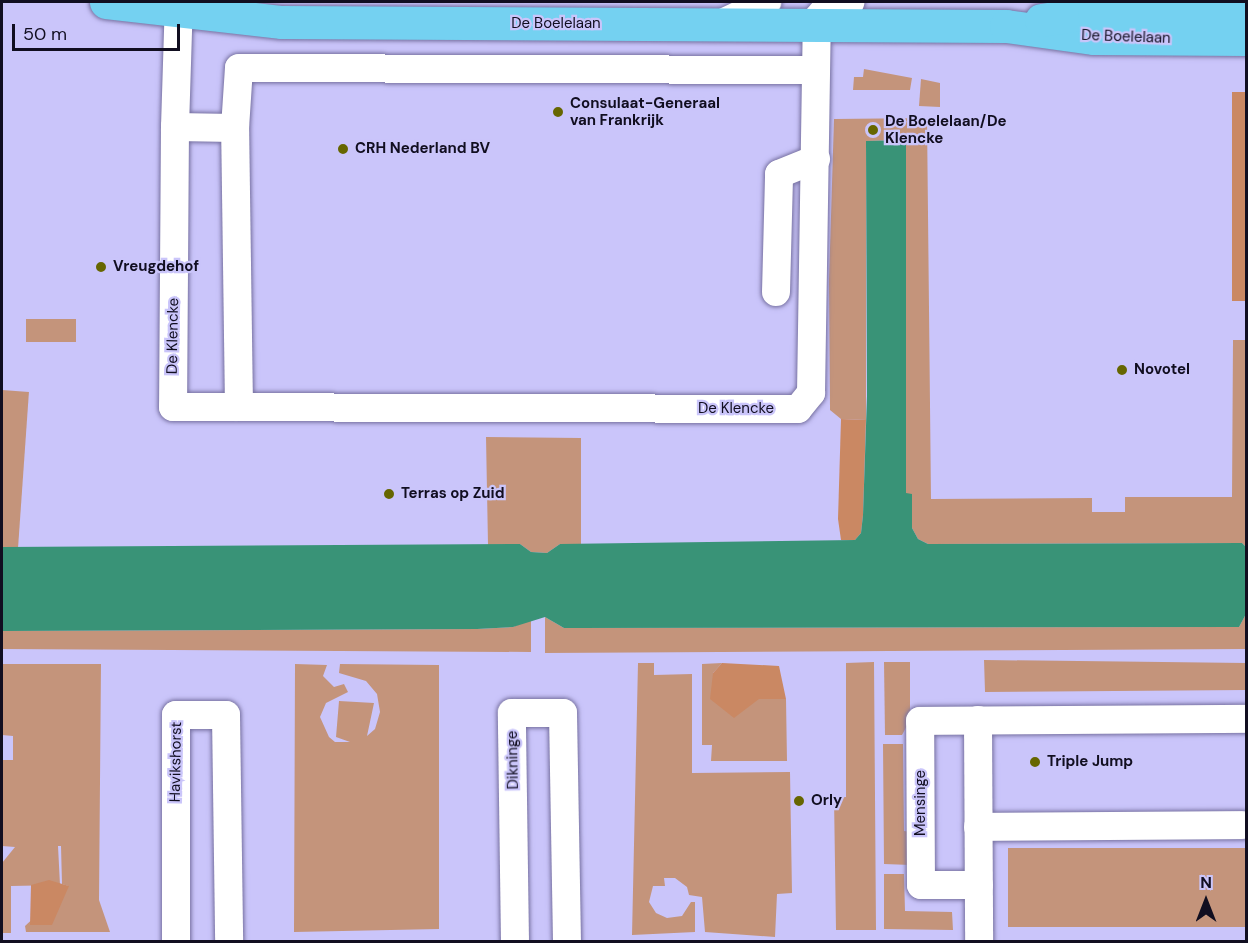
<!DOCTYPE html>
<html>
<head>
<meta charset="utf-8">
<style>
	body { margin:0 }
	#map { position:relative; width:1248px; height:943px; overflow:hidden; background:#cac5fa; font-family:"DM Sans",sans-serif }
	div>[style] { position:absolute }
	[style*='--x'] { left:calc(var(--x)*1px); top:calc(var(--y)*1px); width:calc(var(--w)*1px); rotate:calc(var(--a)*1deg) }
	.green>* { inset:0; background:#c4947b; transform-origin:0 0 }
	.forest>* { inset:0; background:#ca8863; transform-origin:0 0 }
	.water>* { inset:0; background:#399377 }
	.roads { filter:drop-shadow(0 0 2px #7771a1) drop-shadow(0 0 2px #7771a1) }
	.minor>* { height:28px; margin:-14px; padding:0 14px; transform-origin:14px; border-radius:14px; background:#fff }
	.major>* { height:33px; margin:-16.5px; padding:0 16.5px; transform-origin:16.5px; border-radius:16.5px; background:#74d1f1 }
	.dots>* { width:16px; height:16px; translate:-50% -50%; box-sizing:border-box; border:3px solid #cac5fa; border-radius:50% }
	span { translate:-50% -50%; white-space:nowrap; text-align:center; line-height:1.15; -webkit-text-stroke:4.5px #cac5fa; paint-order:stroke }
	.street-label { font-size:15px; color:#110e20 }
	.poi-label { font-size:15px; color:#110e20; font-weight:700 }
	.left { translate:0 -50%; text-align:left }
	.frame { position:absolute; inset:0; border:3px solid #110e20; pointer-events:none }
	.north { position:absolute; left:1176px; top:871px; width:60px; height:60px; -webkit-text-stroke:4px #cac5fa; paint-order:stroke; rotate:0deg; font-size:16px; font-weight:700; line-height:24px; text-align:center; color:#110e20 }
	.north::after { content:''; display:block; margin:auto; width:21px; height:27px; background:#110e20; clip-path:polygon(50% 0,100% 100%,50% 72%,0 100%) }
	.scale { position:absolute; left:12px; top:24px; width:168px; height:27px; box-sizing:border-box; border:3px solid #110e20; border-top:0; padding-left:8px; font-size:18px; line-height:21px; white-space:nowrap; color:#110e20; -webkit-text-stroke:4px #cac5fa; paint-order:stroke }
</style>
</head>
<body>
<div id="map">
	<div class="green">
		<div style="clip-path:polygon(864px 69px,912px 78px,910px 90px,853px 90px,854px 77px,863px 77px)"></div>
		<div style="clip-path:polygon(921px 79px,940px 83px,940px 107px,919px 106px)"></div>
		<div style="clip-path:polygon(927px 118px,931px 499px,1092px 498px,1092px 512px,1125px 512px,1125px 497px,1232px 497px,1233px 340px,1246px 340px,1246px 547px,1242px 543px,928px 544px,918px 539px,912px 528px,912px 494px,906px 494px,906px 140px,866px 141px,866px 420px,841px 419px,830px 410px,829px 281px,834px 119px)"></div>
		<div style="left:26px;top:319px;width:50px;height:23px"></div>
		<div style="left:2px;top:390px;width:27px;height:158px;rotate:4deg"></div>
		<div style="clip-path:polygon(486px 437px,581px 438px,581px 546px,560px 544px,547px 553px,531px 552px,520px 544px,488px 545px)"></div>
		<div style="clip-path:polygon(1246px 614px,1246px 649px,545px 653px,545px 617px,564px 628px,1239px 627px)"></div>
		<div style="clip-path:polygon(531px 619px,531px 652px,2px 649px,2px 631px,477px 629px,513px 627px)"></div>
		<div style="clip-path:polygon(984px 660px,1246px 663px,1246px 690px,985px 692px)"></div>
		<div style="clip-path:polygon(874px 662px,876px 930px,836px 930px,834px 798px,846px 797px,846px 663px)"></div>
		<div style="clip-path:polygon(884px 662px,910px 662px,910px 720px,902px 735px,885px 735px)"></div>
		<div style="clip-path:polygon(638px 663px,654px 663px,654px 675px,692px 674px,692px 773px,790px 772px,792px 893px,777px 894px,775px 937px,705px 932px,702px 897px,689px 895px,687px 887px,675px 878px,664px 878px,665px 886px,653px 886px,649px 902px,656px 913px,667px 918px,682px 916px,691px 902px,695px 902px,695px 932px,632px 935px)"></div>
		<div style="clip-path:polygon(722px 663px,713px 673px,759px 699px,786px 699px,787px 761px,711px 761px,712px 745px,702px 745px,702px 664px)"></div>
		<div style="clip-path:polygon(2px 664px,101px 664px,99px 900px,110px 932px,26px 932px,25px 926px,68px 886px,62px 884px,61px 846px,58px 846px,60px 885px,11px 886px,11px 933px,2px 933px,2px 863px,15px 847px,2px 846px,2px 760px,13px 760px,13px 736px,2px 735px)"></div>
		<div style="clip-path:polygon(295px 664px,327px 665px,323px 676px,334px 687px,344px 684px,348px 692px,326px 703px,320px 717px,329px 737px,335px 742px,350px 742px,336px 737px,339px 701px,374px 703px,367px 736px,375px 729px,380px 712px,377px 694px,366px 681px,339px 673px,340px 664px,439px 665px,439px 929px,294px 932px)"></div>
		<div style="clip-path:polygon(883px 744px,903px 744px,904px 831px,911px 832px,911px 865px,884px 864px)"></div>
		<div style="left:1246px;top:848px;width:79px;height:238px;rotate:90deg"></div>
		<div style="clip-path:polygon(884px 874px,904px 874px,905px 911px,952px 912px,953px 930px,884px 929px)"></div>
	</div>
	<div class="forest">
		<div style="left:1246px;top:92px;width:209px;height:14px;rotate:90deg"></div>
		<div style="clip-path:polygon(841px 419px,866px 420px,863px 515px,861px 533px,855px 540px,841px 540px,838px 519px)"></div>
		<div style="clip-path:polygon(722px 663px,779px 666px,786px 699px,759px 699px,734px 718px,710px 699px,713px 673px)"></div>
		<div style="clip-path:polygon(49px 880px,69px 886px,52px 925px,30px 925px,31px 885px)"></div>
	</div>
	<div class="water">
		<div style="clip-path:polygon(906px 140px,906px 493px,912px 494px,912px 528px,918px 539px,928px 544px,1242px 543px,1246px 547px,1246px 614px,1239px 627px,564px 628px,545px 617px,513px 627px,477px 629px,2px 631px,2px 547px,520px 544px,531px 552px,547px 553px,560px 544px,855px 540px,861px 533px,863px 515px,867px 396px,866px 141px)"></div>
	</div>
	<div class="roads">
		<div class="minor">
			<div style="--x:722;--y:23;--w:50;--a:-25"></div>
			<div style="--x:175;--y:127;--w:125;--a:-88.2"></div>
			<div style="--x:235;--y:128;--w:60;--a:-86.2"></div>
			<div style="--x:239;--y:68;--w:577;--a:0.2"></div>
			<div style="--x:776;--y:292;--w:118;--a:-88.5"></div>
			<div style="--x:779;--y:174;--w:40;--a:-22"></div>
			<div style="--x:239;--y:407;--w:279;--a:-90.8"></div>
			<div style="--x:235;--y:128;--w:60;--a:-179"></div>
			<div style="--x:175;--y:127;--w:280;--a:90.4"></div>
			<div style="--x:173;--y:407;--w:625;--a:0.18"></div>
			<div style="--x:798;--y:409;--w:21;--a:-51"></div>
			<div style="--x:811;--y:393;--w:374;--a:-89.1"></div>
			<div style="--x:817;--y:19;--w:16;--a:-50"></div>
			<div style="--x:827;--y:7;--w:24;--a:-12"></div>
			<div style="--x:978;--y:720;--w:222;--a:89.7"></div>
			<div style="--x:978;--y:827;--w:264;--a:-0.4"></div>
			<div style="--x:979;--y:885;--w:58;--a:180"></div>
			<div style="--x:921;--y:885;--w:164;--a:-90.3"></div>
			<div style="--x:920;--y:721;--w:326;--a:-0.4"></div>
			<div style="--x:176;--y:942;--w:227;--a:-90"></div>
			<div style="--x:176;--y:715;--w:50;--a:0"></div>
			<div style="--x:226;--y:715;--w:227;--a:89.2"></div>
			<div style="--x:515;--y:942;--w:229;--a:-90.8"></div>
			<div style="--x:512;--y:713;--w:51;--a:0"></div>
			<div style="--x:563;--y:713;--w:229;--a:89"></div>
		</div>
		<div class="major">
			<div style="--x:106;--y:2;--w:177;--a:6.5"></div>
			<div style="--x:282;--y:22;--w:724;--a:0.32"></div>
			<div style="--x:1006;--y:26;--w:89;--a:7.8"></div>
			<div style="--x:1094;--y:38;--w:152;--a:0.4"></div>
			<div style="--x:1041;--y:20;--w:54;--a:-8.6"></div>
			<div style="--x:1094;--y:12;--w:152;--a:0"></div>
		</div>
	</div>
	<div class="dots">
		<div style="left:558px;top:112px;background:#660"></div>
		<div style="left:873px;top:130px;background:#660"></div>
		<div style="left:343px;top:149px;background:#660"></div>
		<div style="left:101px;top:267px;background:#660"></div>
		<div style="left:1122px;top:370px;background:#660"></div>
		<div style="left:389px;top:494px;background:#660"></div>
		<div style="left:1035px;top:762px;background:#660"></div>
		<div style="left:799px;top:801px;background:#660"></div>
	</div>
	<div class="street-label">
		<span style="left:556px;top:24px">De Boelelaan</span>
		<span style="left:1126px;top:37px;rotate:2deg">De Boelelaan</span>
		<span style="left:173px;top:336px;rotate:-89deg">De Klencke</span>
		<span style="left:736px;top:409px">De Klencke</span>
		<span style="left:513px;top:760px;rotate:-91deg">Dikninge</span>
		<span style="left:176px;top:762px;rotate:-89deg">Havikshorst</span>
		<span style="left:921px;top:803px;rotate:-90deg">Mensinge</span>
	</div>
	<div class="poi-label">
		<span class="left" style="left:570px;top:112px">Consulaat-Generaal<br>van Frankrijk</span>
		<span class="left" style="left:885px;top:130px">De Boelelaan/De<br>Klencke</span>
		<span class="left" style="left:355px;top:149px">CRH Nederland BV</span>
		<span class="left" style="left:113px;top:267px">Vreugdehof</span>
		<span class="left" style="left:1134px;top:370px">Novotel</span>
		<span class="left" style="left:401px;top:494px">Terras op Zuid</span>
		<span class="left" style="left:1047px;top:762px">Triple Jump</span>
		<span class="left" style="left:811px;top:801px">Orly</span>
	</div>
	<div class="frame"></div>
	<div class="north">N</div>
	<div class="scale">50 m</div>
</div>
</body>
</html>
